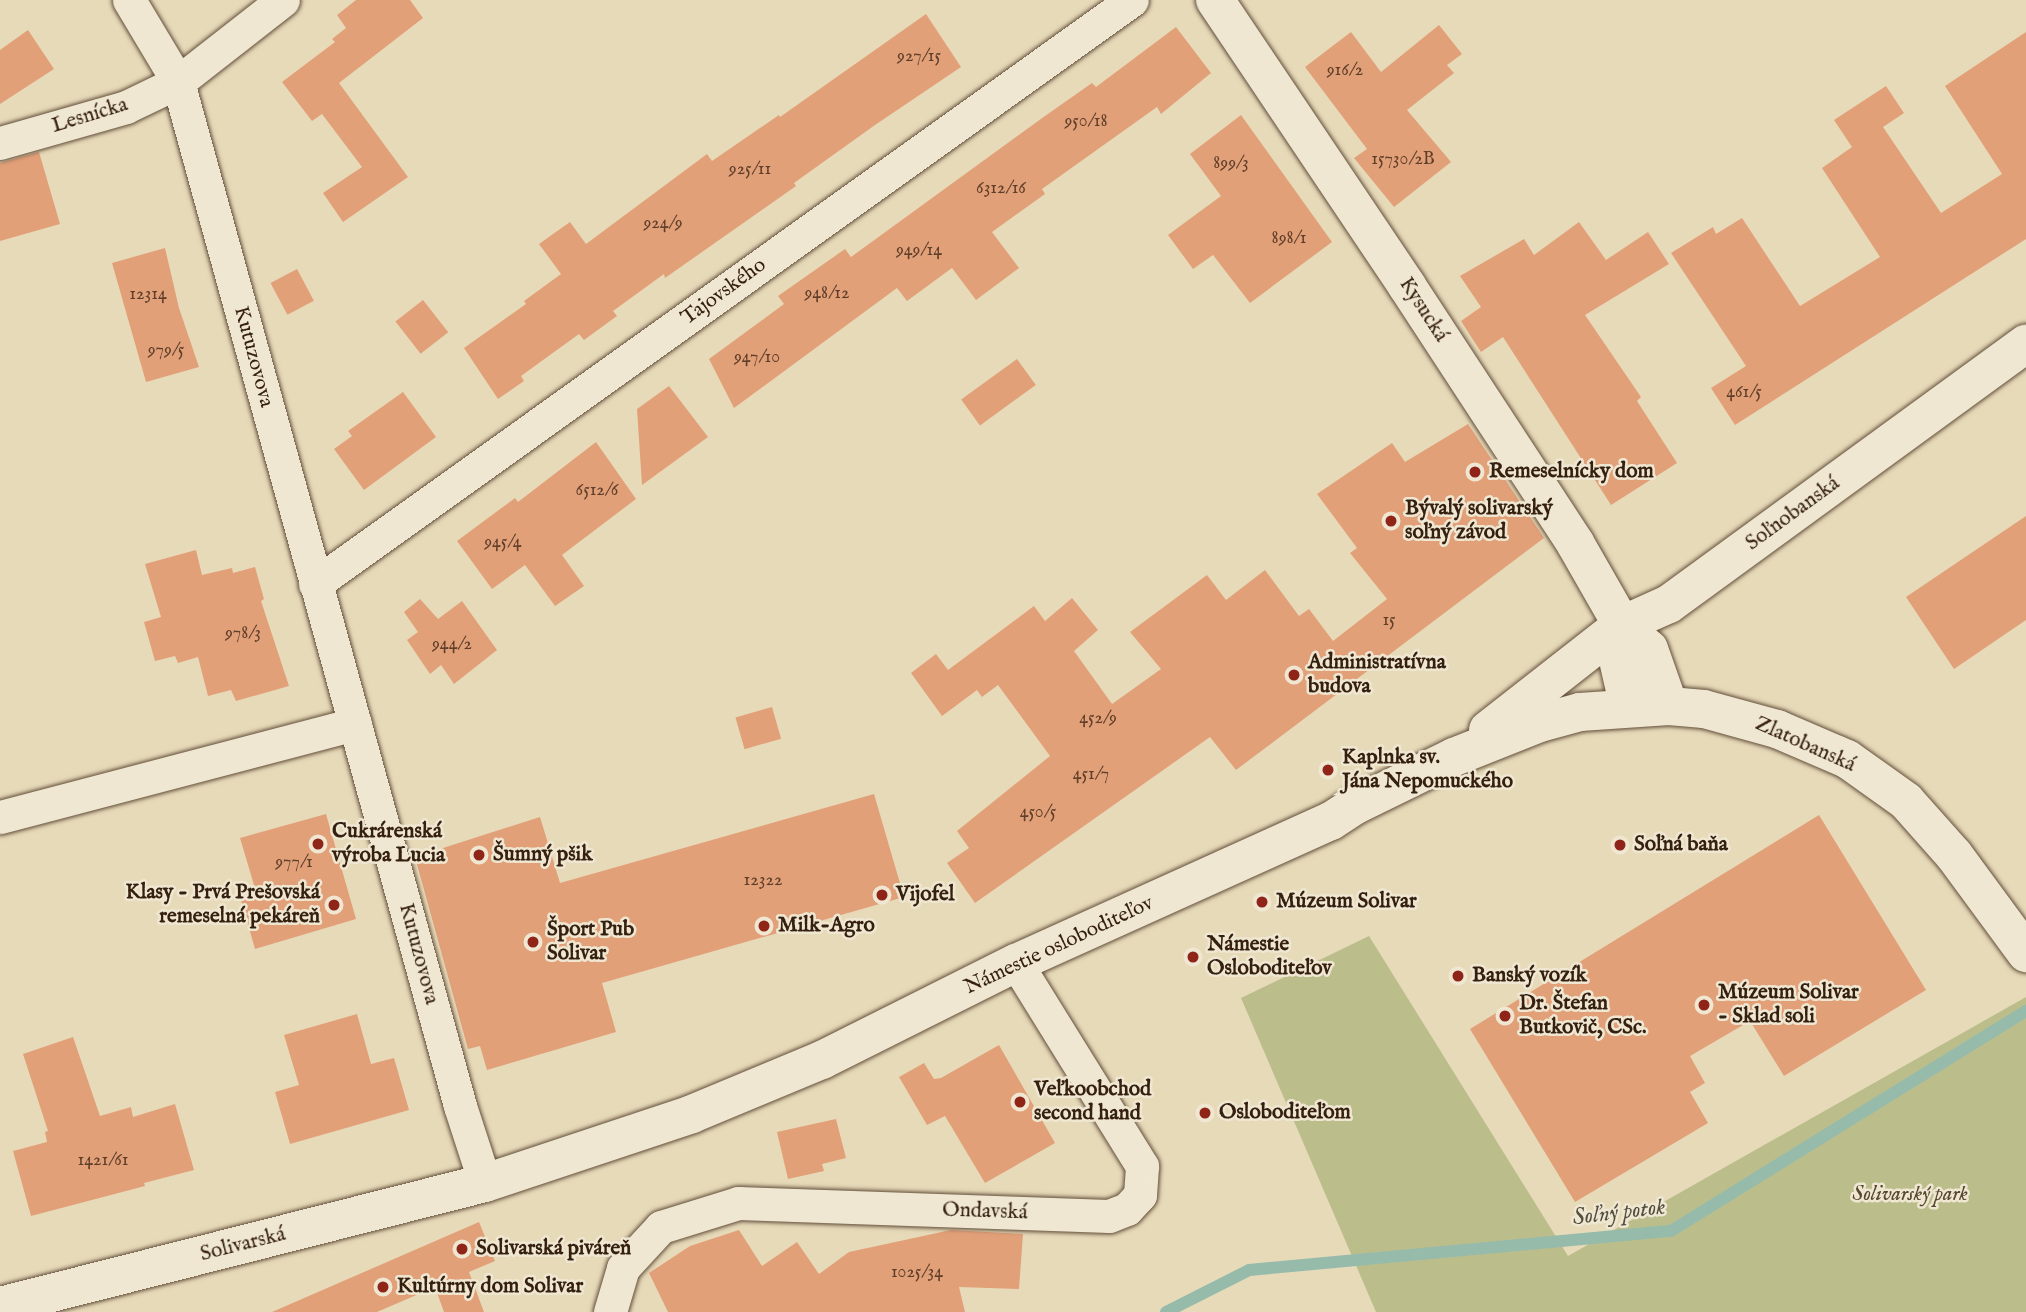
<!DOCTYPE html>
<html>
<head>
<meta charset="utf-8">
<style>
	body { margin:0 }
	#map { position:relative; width:2026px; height:1312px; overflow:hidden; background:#e7dab9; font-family:"IM FELL English",serif }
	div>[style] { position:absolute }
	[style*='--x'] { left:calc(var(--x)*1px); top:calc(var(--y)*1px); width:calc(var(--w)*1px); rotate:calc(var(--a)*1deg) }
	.green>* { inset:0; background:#bbbe8b }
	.stream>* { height:12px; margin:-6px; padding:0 6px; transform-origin:6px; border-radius:6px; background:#97bbab }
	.building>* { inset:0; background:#e2a079; transform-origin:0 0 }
	.roads { filter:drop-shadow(0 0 2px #624e3a) drop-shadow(0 0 2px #624e3a) }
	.minor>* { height:33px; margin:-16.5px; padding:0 16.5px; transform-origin:16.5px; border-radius:16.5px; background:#efe7d2 }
	.tertiary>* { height:38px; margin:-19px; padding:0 19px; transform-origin:19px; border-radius:19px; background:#efe7d2 }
	.dots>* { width:19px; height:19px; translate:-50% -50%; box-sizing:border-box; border:4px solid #efe7d2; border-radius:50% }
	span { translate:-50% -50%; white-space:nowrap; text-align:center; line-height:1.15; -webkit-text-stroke:5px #efe7d2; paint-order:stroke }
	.number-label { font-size:18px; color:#603f2a }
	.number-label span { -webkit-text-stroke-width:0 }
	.street-label { font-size:21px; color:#351f0f }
	.poi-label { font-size:21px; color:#351f0f; font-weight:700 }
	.left { translate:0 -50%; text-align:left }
	.right { translate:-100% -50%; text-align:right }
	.park-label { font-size:21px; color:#56472e; font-style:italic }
	.water-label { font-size:23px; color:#524e3e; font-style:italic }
</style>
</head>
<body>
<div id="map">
	<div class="green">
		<div style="clip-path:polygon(1369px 936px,1568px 1256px,2026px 997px,2026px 1312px,1376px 1312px,1241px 998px)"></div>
	</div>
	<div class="stream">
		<div style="--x:1166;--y:1312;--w:93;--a:-26.8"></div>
		<div style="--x:1249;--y:1270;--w:424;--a:-5.3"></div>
		<div style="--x:1671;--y:1231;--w:418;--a:-31.8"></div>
	</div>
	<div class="building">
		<div style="clip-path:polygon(356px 0,410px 0,423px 18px,339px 83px,408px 177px,343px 222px,323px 193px,362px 167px,322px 114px,312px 121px,282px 82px,335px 42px,332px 39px,346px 28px,337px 15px)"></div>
		<div style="clip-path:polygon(926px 14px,961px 67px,875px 125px,794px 183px,796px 186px,665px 278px,664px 274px,613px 311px,617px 316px,584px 340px,579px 334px,521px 376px,524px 381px,498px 399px,464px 348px,526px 304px,524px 301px,561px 274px,539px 244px,570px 222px,586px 244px,707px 154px,712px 161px,779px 115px,780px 117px)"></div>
		<div style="clip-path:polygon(1439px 25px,1462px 54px,1447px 65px,1454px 73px,1407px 110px,1451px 162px,1394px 207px,1354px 158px,1367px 149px,1305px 67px,1351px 32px,1381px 72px)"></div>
		<div style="clip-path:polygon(1176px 27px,1211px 73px,1161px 114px,1157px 107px,1042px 189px,1045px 194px,992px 232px,1019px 268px,976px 300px,952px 268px,907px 301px,897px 288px,734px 408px,709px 359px,784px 304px,778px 296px,845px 249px,851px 257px,1045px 116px,1092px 83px,1096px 87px)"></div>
		<div style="clip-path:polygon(28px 30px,54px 69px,0 104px,0 50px)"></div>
		<div style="clip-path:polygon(2026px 32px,2026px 239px,1735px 425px,1711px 388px,1746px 366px,1671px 253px,1713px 227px,1716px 234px,1742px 218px,1800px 306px,1880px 257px,1822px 168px,1852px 147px,1834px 120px,1886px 86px,1904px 113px,1883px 127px,1941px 213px,2002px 174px,1945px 86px)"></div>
		<div style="clip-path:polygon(1241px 115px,1332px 242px,1250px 303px,1213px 255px,1193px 269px,1168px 235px,1221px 196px,1190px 154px)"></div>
		<div style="clip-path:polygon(39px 152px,60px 224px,0 241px,0 163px)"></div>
		<div style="clip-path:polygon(1579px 222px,1606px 260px,1648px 232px,1669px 264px,1585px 315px,1641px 397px,1637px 401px,1677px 463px,1611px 505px,1503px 337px,1481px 352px,1461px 321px,1481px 307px,1460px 276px,1524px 239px,1534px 255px)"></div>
		<div style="clip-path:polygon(165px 248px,179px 308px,199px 367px,146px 382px,112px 263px)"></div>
		<div style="left:297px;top:269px;width:36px;height:30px;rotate:62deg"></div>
		<div style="left:423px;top:300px;width:41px;height:35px;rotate:52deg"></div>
		<div style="left:1017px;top:359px;width:32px;height:69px;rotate:54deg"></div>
		<div style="clip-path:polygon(669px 386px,708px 437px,642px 485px,637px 409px)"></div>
		<div style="clip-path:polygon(403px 392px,436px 437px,364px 490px,334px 449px,352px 436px,348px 431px)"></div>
		<div style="clip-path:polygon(1468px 424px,1544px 538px,1236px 770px,1210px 737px,975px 903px,947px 863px,969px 848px,957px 831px,1050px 756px,998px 685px,982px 697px,977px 690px,942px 716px,911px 673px,936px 654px,948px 670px,1034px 606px,1045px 621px,1072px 598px,1098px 630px,1074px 651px,1112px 704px,1161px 669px,1130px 632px,1207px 575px,1226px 600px,1265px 570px,1299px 616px,1309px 609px,1333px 641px,1387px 599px,1350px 553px,1357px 548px,1317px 494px,1392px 443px,1405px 462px)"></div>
		<div style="clip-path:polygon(596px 442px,636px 499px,562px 555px,584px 586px,555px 606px,525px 565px,492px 589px,457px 541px,515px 498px,518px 502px)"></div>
		<div style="clip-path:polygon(2026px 516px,2026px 620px,1954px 669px,1906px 597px)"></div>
		<div style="clip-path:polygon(196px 550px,202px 575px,232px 568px,233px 573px,255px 567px,264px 599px,261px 601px,289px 686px,236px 701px,231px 690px,208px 696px,198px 657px,178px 663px,175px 656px,155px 661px,144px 622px,161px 617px,145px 564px)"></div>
		<div style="clip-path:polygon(420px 599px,438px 619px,462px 601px,497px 650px,454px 684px,441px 665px,430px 674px,407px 640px,418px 632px,404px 612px)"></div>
		<div style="left:772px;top:707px;width:33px;height:38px;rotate:74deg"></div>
		<div style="clip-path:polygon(874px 794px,904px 897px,602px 983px,616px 1032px,487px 1070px,480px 1046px,468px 1049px,415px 857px,540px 817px,560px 883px)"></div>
		<div style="clip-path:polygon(326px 814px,356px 919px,255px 949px,241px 900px,257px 895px,240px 838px)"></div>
		<div style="clip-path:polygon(1819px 815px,1926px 990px,1784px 1076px,1750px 1021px,1690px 1056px,1705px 1083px,1690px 1092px,1708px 1123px,1575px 1202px,1470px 1029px)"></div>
		<div style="clip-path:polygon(357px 1014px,371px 1064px,394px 1058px,409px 1110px,290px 1144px,275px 1092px,299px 1085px,284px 1035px)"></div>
		<div style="clip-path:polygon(73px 1037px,100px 1116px,131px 1107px,133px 1117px,175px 1104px,194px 1170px,144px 1183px,145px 1186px,31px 1216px,13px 1151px,47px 1142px,45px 1132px,48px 1131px,23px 1054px)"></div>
		<div style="clip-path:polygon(999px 1045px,1055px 1143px,985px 1183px,945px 1116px,927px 1125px,899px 1077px,924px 1063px,934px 1079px,941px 1078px)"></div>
		<div style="clip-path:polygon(836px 1119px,846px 1158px,822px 1164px,824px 1171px,788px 1179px,777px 1132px)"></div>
		<div style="clip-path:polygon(479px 1222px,495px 1261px,469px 1272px,484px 1312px,444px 1312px,435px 1287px,377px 1312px,272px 1312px)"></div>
		<div style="clip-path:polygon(739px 1230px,762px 1266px,797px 1242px,819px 1274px,849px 1252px,951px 1230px,1023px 1234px,1019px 1289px,959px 1287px,965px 1312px,668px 1312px,649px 1273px,690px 1246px)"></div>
	</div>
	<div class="roads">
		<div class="minor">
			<div style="--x:129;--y:0;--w:96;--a:59.1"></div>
			<div style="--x:178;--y:82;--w:1062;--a:74.6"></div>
			<div style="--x:460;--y:1106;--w:81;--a:72"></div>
			<div style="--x:0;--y:143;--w:131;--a:-15.9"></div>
			<div style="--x:126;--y:107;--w:58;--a:-25.7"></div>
			<div style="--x:178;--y:82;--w:133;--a:-38"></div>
			<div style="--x:315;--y:584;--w:1004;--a:-35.56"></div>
			<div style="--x:0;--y:817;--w:367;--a:-14.7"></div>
			<div style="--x:610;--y:1312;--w:46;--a:-73.5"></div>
			<div style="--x:623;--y:1268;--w:56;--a:-47.2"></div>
			<div style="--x:661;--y:1227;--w:81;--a:-17.3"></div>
			<div style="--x:738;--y:1203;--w:371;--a:2"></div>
			<div style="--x:1109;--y:1216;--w:19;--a:-21"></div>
			<div style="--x:1127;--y:1209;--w:19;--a:-47"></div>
			<div style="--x:1140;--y:1195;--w:29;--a:-86"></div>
			<div style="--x:1142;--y:1166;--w:239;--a:-121.8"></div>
		</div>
		<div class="tertiary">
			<div style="--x:1215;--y:0;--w:344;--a:56.1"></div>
			<div style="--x:1407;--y:286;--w:307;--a:56.8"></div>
			<div style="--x:1575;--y:543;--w:95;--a:60.2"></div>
			<div style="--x:1622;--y:625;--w:36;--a:42"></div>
			<div style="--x:1649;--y:649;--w:60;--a:70.7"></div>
			<div style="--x:1622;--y:625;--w:39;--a:94"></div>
			<div style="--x:1619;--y:664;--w:45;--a:77.2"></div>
			<div style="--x:1488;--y:730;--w:170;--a:-38.1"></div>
			<div style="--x:1622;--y:625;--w:51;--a:-24.1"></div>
			<div style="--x:1669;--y:604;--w:442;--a:-36.1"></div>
			<div style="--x:0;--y:1306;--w:500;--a:-14.23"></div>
			<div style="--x:485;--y:1183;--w:218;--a:-18.4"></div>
			<div style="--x:692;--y:1114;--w:141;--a:-22.6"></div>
			<div style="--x:822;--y:1060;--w:217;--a:-26.6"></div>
			<div style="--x:1016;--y:963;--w:346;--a:-24.3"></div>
			<div style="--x:1331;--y:821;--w:30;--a:-33"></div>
			<div style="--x:1356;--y:805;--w:109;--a:-26.1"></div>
			<div style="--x:1454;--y:757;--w:92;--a:-21.6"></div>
			<div style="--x:1540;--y:723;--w:41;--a:-15.4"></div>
			<div style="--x:1580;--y:712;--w:89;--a:-3.9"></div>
			<div style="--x:1669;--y:706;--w:35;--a:5"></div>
			<div style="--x:1704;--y:709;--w:76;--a:15.3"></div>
			<div style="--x:1777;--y:729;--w:76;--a:23.2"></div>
			<div style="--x:1847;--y:759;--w:72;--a:35.4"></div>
			<div style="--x:1906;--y:801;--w:72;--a:48.4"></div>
			<div style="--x:1954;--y:855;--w:122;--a:53.7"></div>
		</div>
	</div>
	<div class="dots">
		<div style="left:1475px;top:472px;background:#8f2418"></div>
		<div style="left:1391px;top:521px;background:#8f2418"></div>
		<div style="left:1294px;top:675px;background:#8f2418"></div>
		<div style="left:1328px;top:770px;background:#8f2418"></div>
		<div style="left:318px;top:844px;background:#8f2418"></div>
		<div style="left:1620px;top:845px;background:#8f2418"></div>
		<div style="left:479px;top:855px;background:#8f2418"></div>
		<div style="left:882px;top:895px;background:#8f2418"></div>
		<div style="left:1262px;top:902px;background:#8f2418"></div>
		<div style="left:334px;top:905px;background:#8f2418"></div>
		<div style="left:764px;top:926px;background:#8f2418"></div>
		<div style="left:533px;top:942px;background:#8f2418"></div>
		<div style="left:1193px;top:957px;background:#8f2418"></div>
		<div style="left:1458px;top:976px;background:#8f2418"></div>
		<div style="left:1704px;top:1005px;background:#8f2418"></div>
		<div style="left:1505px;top:1016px;background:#8f2418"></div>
		<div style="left:1020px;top:1102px;background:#8f2418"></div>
		<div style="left:1205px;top:1113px;background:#8f2418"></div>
		<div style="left:462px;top:1249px;background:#8f2418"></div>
		<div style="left:383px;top:1287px;background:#8f2418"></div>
	</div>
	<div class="number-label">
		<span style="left:919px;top:57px">927/15</span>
		<span style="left:1345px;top:71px">916/2</span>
		<span style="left:1086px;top:122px">950/18</span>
		<span style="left:1403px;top:160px">15730/2B</span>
		<span style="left:1231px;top:164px">899/3</span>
		<span style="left:750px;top:170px">925/11</span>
		<span style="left:1001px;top:189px">6312/16</span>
		<span style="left:663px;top:224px">924/9</span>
		<span style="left:1289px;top:239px">898/1</span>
		<span style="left:919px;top:251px">949/14</span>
		<span style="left:827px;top:294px">948/12</span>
		<span style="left:148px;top:295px">12314</span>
		<span style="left:166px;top:351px">979/5</span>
		<span style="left:757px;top:358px">947/10</span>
		<span style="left:1744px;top:393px">461/5</span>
		<span style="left:597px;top:491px">6512/6</span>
		<span style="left:503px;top:543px">945/4</span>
		<span style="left:1389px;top:621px">15</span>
		<span style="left:243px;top:634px">978/3</span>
		<span style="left:452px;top:645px">944/2</span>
		<span style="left:1098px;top:719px">452/9</span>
		<span style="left:1091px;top:775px">451/7</span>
		<span style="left:1038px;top:813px">450/5</span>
		<span style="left:294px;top:863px">977/1</span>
		<span style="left:763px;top:881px">12322</span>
		<span style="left:103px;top:1161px">1421/61</span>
		<span style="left:917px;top:1273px">1025/34</span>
	</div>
	<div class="street-label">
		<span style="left:90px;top:116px;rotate:-17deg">Lesnícka</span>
		<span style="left:724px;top:292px;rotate:-36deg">Tajovského</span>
		<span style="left:1423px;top:310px;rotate:57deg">Kysucká</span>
		<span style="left:253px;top:357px;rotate:75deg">Kutuzovova</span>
		<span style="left:1793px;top:514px;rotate:-36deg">Soľnobanská</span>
		<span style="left:1805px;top:745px;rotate:24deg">Zlatobanská</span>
		<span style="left:1059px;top:946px;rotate:-25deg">Námestie osloboditeľov</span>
		<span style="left:418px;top:954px;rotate:75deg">Kutuzovova</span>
		<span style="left:985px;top:1212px;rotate:2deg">Ondavská</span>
		<span style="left:243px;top:1245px;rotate:-14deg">Solivarská</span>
	</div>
	<div class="poi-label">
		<span class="left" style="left:1489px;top:472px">Remeselnícky dom</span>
		<span class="left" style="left:1405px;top:521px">Bývalý solivarský<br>soľný závod</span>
		<span class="left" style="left:1308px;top:675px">Administratívna<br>budova</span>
		<span class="left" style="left:1342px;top:770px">Kaplnka sv.<br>Jána Nepomuckého</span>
		<span class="left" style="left:332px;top:844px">Cukrárenská<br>výroba Lucia</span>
		<span class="left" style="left:1634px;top:845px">Soľná baňa</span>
		<span class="left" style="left:493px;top:855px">Šumný pšik</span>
		<span class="right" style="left:320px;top:905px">Klasy - Prvá Prešovská<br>remeselná pekáreň</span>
		<span class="left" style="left:896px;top:895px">Vijofel</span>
		<span class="left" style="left:1276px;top:902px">Múzeum Solivar</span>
		<span class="left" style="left:778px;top:926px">Milk-Agro</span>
		<span class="left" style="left:547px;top:942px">Šport Pub<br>Solivar</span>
		<span class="left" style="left:1207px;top:957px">Námestie<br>Osloboditeľov</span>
		<span class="left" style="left:1472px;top:976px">Banský vozík</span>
		<span class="left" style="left:1718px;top:1005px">Múzeum Solivar<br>- Sklad soli</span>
		<span class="left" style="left:1519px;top:1016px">Dr. Štefan<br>Butkovič, CSc.</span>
		<span class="left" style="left:1034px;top:1102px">Veľkoobchod<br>second hand</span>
		<span class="left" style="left:1219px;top:1113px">Osloboditeľom</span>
		<span class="left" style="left:476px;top:1249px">Solivarská piváreň</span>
		<span class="left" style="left:397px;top:1287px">Kultúrny dom Solivar</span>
	</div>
	<div class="park-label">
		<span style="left:1910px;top:1195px">Solivarský park</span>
	</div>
	<div class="water-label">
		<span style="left:1619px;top:1213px;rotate:-7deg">Soľný potok</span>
	</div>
</div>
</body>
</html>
